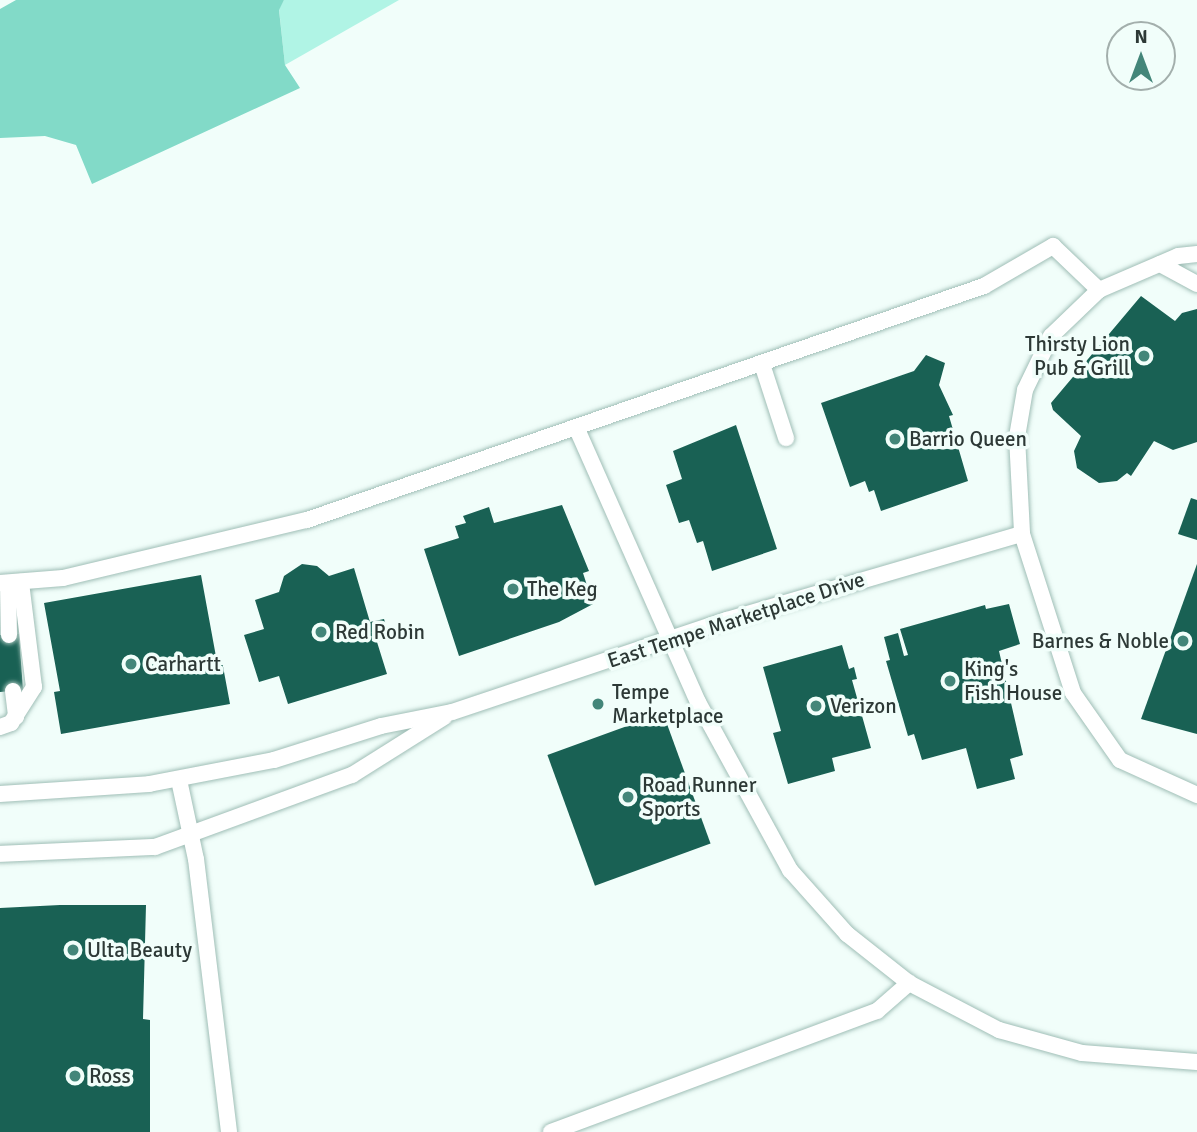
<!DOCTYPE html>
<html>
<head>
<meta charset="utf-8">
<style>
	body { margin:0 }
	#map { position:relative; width:1197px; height:1132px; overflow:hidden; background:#f1fefa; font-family:Signika,sans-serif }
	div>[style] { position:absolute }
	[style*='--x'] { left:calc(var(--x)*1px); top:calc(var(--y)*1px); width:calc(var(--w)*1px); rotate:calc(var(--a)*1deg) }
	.green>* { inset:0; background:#b0f4e5 }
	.water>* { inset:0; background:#82dac8 }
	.building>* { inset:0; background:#196154; transform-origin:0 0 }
	.roads { filter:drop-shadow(0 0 2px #9fbeb6) drop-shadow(0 0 2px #9fbeb6) }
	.lane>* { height:16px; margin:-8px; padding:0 8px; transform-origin:8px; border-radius:8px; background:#fff }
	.dots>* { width:19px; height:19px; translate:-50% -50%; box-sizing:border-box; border:4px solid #f1fefa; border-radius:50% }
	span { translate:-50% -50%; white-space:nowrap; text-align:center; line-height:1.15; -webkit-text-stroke:7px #f1fefa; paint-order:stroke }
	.poi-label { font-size:21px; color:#2d3936 }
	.right { translate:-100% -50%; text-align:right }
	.left { translate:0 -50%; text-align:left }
	.street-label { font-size:21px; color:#2d3936 }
	.north { position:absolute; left:1106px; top:21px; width:70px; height:70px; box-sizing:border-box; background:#f1fefa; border:2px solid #a3afac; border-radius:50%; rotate:0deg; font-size:19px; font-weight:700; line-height:28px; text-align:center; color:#2d3936 }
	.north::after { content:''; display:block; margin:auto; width:24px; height:32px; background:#438679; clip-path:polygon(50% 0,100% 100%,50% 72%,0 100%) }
</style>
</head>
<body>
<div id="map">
	<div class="green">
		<div style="clip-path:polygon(284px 0,399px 0,285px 65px,279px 9px)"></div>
	</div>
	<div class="water">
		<div style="clip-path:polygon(16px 0,284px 0,279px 10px,285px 65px,300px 88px,92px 184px,76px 145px,45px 136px,0 138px,0 9px)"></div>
	</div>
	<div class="building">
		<div style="clip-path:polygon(1141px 296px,1175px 321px,1182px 313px,1197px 309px,1197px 442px,1173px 450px,1154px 441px,1131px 476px,1127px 473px,1117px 481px,1099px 483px,1077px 468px,1074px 451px,1081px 436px,1053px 410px,1051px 403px)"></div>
		<div style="clip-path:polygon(926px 355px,945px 363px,939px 385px,953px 415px,949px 416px,968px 481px,881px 511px,874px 490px,869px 492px,865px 481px,850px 487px,821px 403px,914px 371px)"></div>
		<div style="clip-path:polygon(736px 425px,777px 549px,712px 571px,703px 541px,697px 543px,689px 520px,679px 523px,666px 485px,682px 479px,673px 451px)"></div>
		<div style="clip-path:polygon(1191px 498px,1197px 500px,1197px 540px,1178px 534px)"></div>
		<div style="clip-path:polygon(562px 505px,589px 571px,583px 573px,593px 604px,559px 622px,459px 656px,424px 549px,459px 538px,455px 526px,466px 523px,463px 516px,489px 507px,494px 523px)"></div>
		<div style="clip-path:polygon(302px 564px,317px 566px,329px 576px,354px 568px,370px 622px,384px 619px,390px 638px,377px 642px,387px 674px,288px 704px,279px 676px,259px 682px,244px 635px,264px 629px,255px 600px,279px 592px,284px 576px)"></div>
		<div style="clip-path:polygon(1197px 564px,1197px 734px,1141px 719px)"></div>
		<div style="clip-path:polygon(201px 575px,217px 662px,222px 661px,230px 704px,61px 734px,54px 692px,60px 691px,44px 603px)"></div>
		<div style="clip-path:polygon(1009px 604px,1020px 644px,999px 651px,1023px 755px,1010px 759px,1015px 779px,977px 789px,966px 748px,922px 760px,914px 734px,908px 736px,886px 661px,890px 660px,884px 637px,898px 633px,904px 656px,908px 655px,900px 629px,985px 605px,986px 609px)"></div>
		<div style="clip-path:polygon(19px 634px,23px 690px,0 692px,0 635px)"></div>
		<div style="clip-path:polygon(842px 645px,849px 669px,854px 667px,857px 679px,852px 680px,871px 748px,832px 758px,835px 771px,788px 784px,773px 733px,781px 731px,763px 667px)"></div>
		<div style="left:663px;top:713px;width:139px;height:123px;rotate:70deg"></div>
		<div style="clip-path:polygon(60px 905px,146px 905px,143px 1019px,150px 1020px,150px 1132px,0 1132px,0 908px)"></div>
	</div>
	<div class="roads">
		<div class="lane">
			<div style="--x:1197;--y:254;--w:19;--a:174"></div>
			<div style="--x:1178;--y:256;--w:86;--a:156.7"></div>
			<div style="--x:1099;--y:290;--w:66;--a:136.2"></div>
			<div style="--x:1051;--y:336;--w:60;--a:115.7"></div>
			<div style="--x:1025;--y:390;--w:48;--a:99.7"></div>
			<div style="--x:1017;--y:437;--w:97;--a:87"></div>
			<div style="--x:1022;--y:534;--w:167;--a:72.2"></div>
			<div style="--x:1073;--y:693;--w:82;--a:55"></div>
			<div style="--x:1120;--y:760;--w:85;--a:24.4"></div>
			<div style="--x:1160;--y:264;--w:42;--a:28.4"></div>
			<div style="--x:762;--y:364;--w:78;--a:72"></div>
			<div style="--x:577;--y:429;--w:299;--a:66.1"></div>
			<div style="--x:698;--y:702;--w:192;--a:61.3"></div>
			<div style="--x:790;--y:870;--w:86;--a:48.3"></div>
			<div style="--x:847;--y:934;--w:79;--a:38.3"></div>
			<div style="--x:909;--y:983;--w:102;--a:27.6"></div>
			<div style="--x:999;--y:1030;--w:86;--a:15.5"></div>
			<div style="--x:1082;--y:1053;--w:115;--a:4.5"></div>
			<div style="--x:0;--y:583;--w:63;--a:-4.5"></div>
			<div style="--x:63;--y:578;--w:251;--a:-13.4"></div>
			<div style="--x:307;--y:520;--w:716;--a:-19.07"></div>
			<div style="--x:984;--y:286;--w:80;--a:-30.1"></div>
			<div style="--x:1053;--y:246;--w:64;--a:43.7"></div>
			<div style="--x:8;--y:583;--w:52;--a:88.9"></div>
			<div style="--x:13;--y:691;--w:26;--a:83"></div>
			<div style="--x:0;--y:727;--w:12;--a:-20"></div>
			<div style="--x:11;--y:723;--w:43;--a:-57.4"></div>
			<div style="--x:34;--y:687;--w:106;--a:-97.1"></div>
			<div style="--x:179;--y:780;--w:81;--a:77.9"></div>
			<div style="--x:196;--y:859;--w:275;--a:83.1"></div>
			<div style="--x:0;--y:794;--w:149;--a:-3.8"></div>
			<div style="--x:149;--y:784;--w:127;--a:-10.9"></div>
			<div style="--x:274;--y:760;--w:112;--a:-17.6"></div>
			<div style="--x:381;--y:726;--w:72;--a:-11.2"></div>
			<div style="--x:452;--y:712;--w:290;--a:-18.5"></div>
			<div style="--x:727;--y:620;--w:307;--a:-16.3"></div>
			<div style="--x:0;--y:854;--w:155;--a:-2.6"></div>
			<div style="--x:155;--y:847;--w:210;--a:-20.1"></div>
			<div style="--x:352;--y:775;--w:109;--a:-32.2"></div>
			<div style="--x:551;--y:1132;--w:348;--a:-20.4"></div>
			<div style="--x:877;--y:1011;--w:43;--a:-41.2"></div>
		</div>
	</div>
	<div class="dots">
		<div style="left:1144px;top:356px;background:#438679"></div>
		<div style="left:895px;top:439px;background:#438679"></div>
		<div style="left:513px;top:589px;background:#438679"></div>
		<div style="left:321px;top:632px;background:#438679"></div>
		<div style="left:1183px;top:641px;background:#438679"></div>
		<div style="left:131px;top:664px;background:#438679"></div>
		<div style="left:950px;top:681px;background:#438679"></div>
		<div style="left:598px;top:704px;background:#438679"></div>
		<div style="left:816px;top:706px;background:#438679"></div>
		<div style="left:628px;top:797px;background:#438679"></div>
		<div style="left:73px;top:950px;background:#438679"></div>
		<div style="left:75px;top:1076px;background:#438679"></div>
	</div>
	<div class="poi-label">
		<span class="right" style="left:1130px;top:356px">Thirsty Lion<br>Pub &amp; Grill</span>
		<span class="left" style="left:909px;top:439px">Barrio Queen</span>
		<span class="left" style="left:527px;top:589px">The Keg</span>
		<span class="left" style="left:335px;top:632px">Red Robin</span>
		<span class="right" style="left:1169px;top:641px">Barnes &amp; Noble</span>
		<span class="left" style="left:145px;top:664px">Carhartt</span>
		<span class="left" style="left:964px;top:681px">King's<br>Fish House</span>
		<span class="left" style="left:612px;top:704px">Tempe<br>Marketplace</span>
		<span class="left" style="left:830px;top:706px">Verizon</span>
		<span class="left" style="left:642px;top:797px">Road Runner<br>Sports</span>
		<span class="left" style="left:87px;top:950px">Ulta Beauty</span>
		<span class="left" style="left:89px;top:1076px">Ross</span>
	</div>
	<div class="street-label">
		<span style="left:736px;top:620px;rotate:-18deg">East Tempe Marketplace Drive</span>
	</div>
	<div class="north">N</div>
</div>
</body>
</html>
